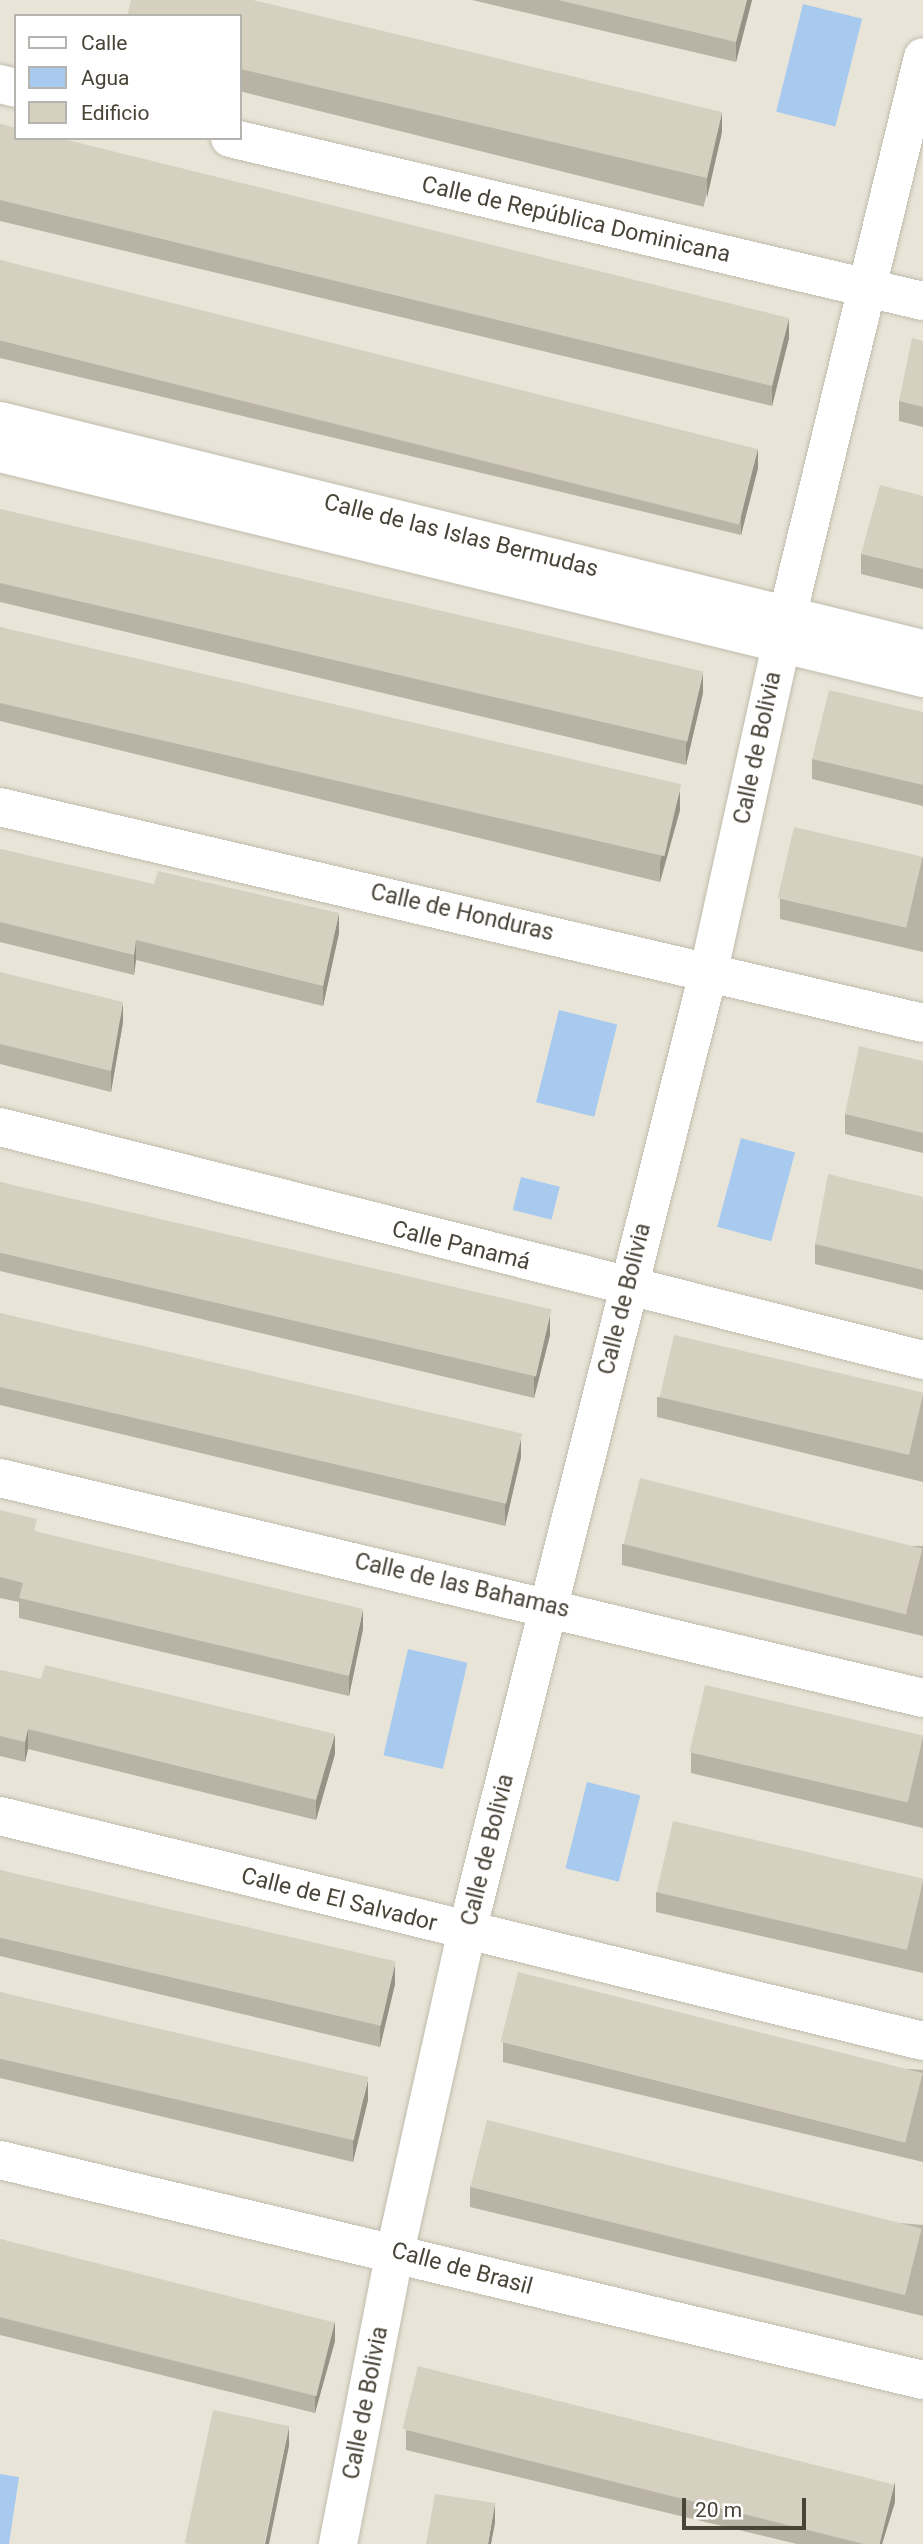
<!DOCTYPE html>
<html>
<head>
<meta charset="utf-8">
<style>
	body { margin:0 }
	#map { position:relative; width:923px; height:2544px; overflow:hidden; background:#f5f3ea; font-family:Roboto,sans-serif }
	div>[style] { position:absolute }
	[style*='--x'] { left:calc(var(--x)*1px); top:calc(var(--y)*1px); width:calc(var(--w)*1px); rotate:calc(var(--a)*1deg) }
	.residential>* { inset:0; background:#e8e5d8 }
	.water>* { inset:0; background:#a9caef; transform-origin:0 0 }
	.roads { filter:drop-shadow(0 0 2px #c0bcad) drop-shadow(0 0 2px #c0bcad) }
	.minor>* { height:38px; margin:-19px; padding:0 19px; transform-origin:19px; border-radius:19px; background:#fff }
	.wall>* { inset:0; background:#b8b3a5; transform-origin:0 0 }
	.shaded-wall>* { inset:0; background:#969286 }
	.building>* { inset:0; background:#d6d0c0; transform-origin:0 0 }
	span { translate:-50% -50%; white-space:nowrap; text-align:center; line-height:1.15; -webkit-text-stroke:6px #fff; paint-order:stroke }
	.street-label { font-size:23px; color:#494438 }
	.legend { position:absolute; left:14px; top:14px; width:228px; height:126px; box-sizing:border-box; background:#fff; border:2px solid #b6b4af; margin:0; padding:9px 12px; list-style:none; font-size:21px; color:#494438 }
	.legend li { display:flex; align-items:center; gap:14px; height:35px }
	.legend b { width:35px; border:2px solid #b6b4af }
	.scale { position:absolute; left:682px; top:2498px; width:124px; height:32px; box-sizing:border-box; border:4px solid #494438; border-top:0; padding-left:9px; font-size:21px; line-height:24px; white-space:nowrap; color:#494438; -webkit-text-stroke:5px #fff; paint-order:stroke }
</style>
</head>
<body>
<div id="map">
	<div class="residential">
		<div style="clip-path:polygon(evenodd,0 0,923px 0,923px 2544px,0 2544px,0 0,16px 16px,240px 16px,240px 138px,16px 138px,16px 16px)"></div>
	</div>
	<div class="water">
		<div style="left:803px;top:4px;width:61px;height:111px;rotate:14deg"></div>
		<div style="left:559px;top:1010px;width:60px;height:95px;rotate:14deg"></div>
		<div style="left:741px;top:1138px;width:56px;height:92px;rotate:15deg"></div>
		<div style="left:521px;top:1177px;width:40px;height:34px;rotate:14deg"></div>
		<div style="left:408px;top:1649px;width:61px;height:109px;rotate:13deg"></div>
		<div style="left:587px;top:1782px;width:55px;height:89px;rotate:14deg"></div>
		<div style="clip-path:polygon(0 2474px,19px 2477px,9px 2544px,0 2544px)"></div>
	</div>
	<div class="roads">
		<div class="minor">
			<div style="--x:0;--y:84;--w:16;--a:14"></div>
			<div style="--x:230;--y:138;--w:712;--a:13.24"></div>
			<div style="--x:0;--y:421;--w:951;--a:13.88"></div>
			<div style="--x:0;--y:453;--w:950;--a:13.7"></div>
			<div style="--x:0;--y:807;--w:948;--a:13.17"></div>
			<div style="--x:0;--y:1127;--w:952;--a:14.17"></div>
			<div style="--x:0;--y:1478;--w:949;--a:13.41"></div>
			<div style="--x:0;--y:1816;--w:950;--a:13.7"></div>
			<div style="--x:0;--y:2160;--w:949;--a:13.41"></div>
			<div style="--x:338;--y:2544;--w:298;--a:-79"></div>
			<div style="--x:395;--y:2252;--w:329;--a:-77.4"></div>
			<div style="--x:467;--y:1931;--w:991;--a:-75.87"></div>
			<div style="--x:709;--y:970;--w:362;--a:-77.5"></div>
			<div style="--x:787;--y:617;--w:576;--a:-76.35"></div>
		</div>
	</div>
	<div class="wall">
		<div style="clip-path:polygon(472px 0,752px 0,736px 62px)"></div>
		<div style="left:240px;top:16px;width:496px;height:73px;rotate:14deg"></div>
		<div style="clip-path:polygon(0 124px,789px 338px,772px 406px,0 221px)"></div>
		<div style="clip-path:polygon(0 260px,758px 468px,741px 535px,0 358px)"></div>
		<div style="clip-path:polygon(923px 341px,923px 427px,899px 421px,899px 401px)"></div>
		<div style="clip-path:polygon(923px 496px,923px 589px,861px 574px,861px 554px)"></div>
		<div style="clip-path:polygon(0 509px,703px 693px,686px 765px,0 602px)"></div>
		<div style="clip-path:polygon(0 627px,680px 810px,660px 882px,0 721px)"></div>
		<div style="clip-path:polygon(923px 712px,923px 806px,812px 779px,812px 759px)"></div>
		<div style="clip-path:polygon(0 849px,339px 933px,323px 1006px,136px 960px,134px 975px,0 942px)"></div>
		<div style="clip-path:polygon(923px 857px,923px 952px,780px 919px,780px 899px)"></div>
		<div style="clip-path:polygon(0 972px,123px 1022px,111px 1092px,0 1064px)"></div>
		<div style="clip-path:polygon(923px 1061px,923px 1153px,845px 1134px,845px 1114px)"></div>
		<div style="clip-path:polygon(0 1182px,550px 1335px,534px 1398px,0 1271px)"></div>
		<div style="clip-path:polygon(923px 1197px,923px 1290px,815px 1264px,815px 1244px)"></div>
		<div style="clip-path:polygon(0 1313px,521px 1457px,505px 1526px,0 1405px)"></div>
		<div style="clip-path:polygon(923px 1393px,923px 1482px,657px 1417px,657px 1397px)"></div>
		<div style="clip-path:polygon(0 1510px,37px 1532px,363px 1629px,349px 1696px,19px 1618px,19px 1602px,0 1598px)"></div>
		<div style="clip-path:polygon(622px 1544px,923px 1546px,923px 1636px,622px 1565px)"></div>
		<div style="clip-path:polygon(0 1670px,335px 1754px,316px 1820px,28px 1749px,25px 1762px,0 1756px)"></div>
		<div style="clip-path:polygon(923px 1737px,923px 1828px,691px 1773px,691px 1753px)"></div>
		<div style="clip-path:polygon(0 1870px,395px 1984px,380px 2047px,0 1956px)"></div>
		<div style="clip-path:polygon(923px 1880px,923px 1973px,656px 1912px,656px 1892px)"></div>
		<div style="clip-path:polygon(0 1992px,368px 2100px,353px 2162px,0 2078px)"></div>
		<div style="clip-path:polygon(503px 2042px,923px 2070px,923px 2162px,503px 2062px)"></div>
		<div style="clip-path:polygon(470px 2187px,923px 2225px,923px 2316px,470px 2207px)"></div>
		<div style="clip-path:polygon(0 2239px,335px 2341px,315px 2413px,0 2335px)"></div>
		<div style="clip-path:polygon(406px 2430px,895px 2502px,882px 2544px,797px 2544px,406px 2450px)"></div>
	</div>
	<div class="shaded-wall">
		<div style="clip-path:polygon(747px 0,752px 0,736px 62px,736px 42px)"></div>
		<div style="clip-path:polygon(722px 112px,722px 132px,707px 198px,707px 178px)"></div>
		<div style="clip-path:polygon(789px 318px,789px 338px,772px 406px,772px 386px)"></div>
		<div style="clip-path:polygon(758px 448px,758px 468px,741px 535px,741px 515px)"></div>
		<div style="clip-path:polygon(703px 672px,703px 693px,686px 765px,686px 745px)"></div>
		<div style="clip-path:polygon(680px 790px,680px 810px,660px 882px,660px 862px)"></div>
		<div style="clip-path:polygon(339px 913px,339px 933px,323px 1006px,323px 986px)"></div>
		<div style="clip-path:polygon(136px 940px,136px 960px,134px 975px,134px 955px)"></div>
		<div style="clip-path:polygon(123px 1002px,123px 1022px,111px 1092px,111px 1071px)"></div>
		<div style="clip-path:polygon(550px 1314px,550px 1335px,534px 1398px,534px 1378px)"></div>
		<div style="clip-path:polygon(521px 1437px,521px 1457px,505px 1526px,505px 1506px)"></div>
		<div style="clip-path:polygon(363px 1609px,363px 1629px,349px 1696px,349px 1676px)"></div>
		<div style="clip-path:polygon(28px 1729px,28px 1749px,25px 1762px,25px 1742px)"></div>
		<div style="clip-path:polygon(335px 1734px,335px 1754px,316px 1820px,316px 1800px)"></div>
		<div style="clip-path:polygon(395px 1964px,395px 1984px,380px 2047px,380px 2027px)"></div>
		<div style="clip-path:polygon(368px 2080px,368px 2100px,353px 2162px,353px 2142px)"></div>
		<div style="clip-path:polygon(335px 2321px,335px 2341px,315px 2413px,315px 2393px)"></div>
		<div style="clip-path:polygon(289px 2426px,289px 2446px,269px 2544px,265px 2544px)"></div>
		<div style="clip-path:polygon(895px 2482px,895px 2502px,882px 2544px,876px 2544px)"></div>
		<div style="clip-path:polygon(495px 2503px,495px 2523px,491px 2544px,488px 2544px)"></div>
	</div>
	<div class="building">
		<div style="clip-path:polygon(131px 0,253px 0,722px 112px,707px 178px,240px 69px,240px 16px,127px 16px)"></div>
		<div style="clip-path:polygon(558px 0,747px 0,736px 42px)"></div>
		<div style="clip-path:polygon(0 124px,16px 128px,16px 138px,59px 138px,789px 318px,772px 386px,0 200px)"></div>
		<div style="left:0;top:260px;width:781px;height:78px;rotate:14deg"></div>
		<div style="clip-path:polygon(912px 338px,923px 341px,923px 407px,899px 401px)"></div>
		<div style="clip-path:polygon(880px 485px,923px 496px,923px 569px,861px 554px)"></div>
		<div style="left:0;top:509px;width:722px;height:72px;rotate:13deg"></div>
		<div style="left:0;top:627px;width:699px;height:74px;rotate:13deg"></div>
		<div style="clip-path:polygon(829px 690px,923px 712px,923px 785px,812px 759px)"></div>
		<div style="left:794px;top:827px;width:132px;height:73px;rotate:13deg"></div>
		<div style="clip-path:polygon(0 849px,154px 884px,158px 871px,339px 913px,323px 986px,136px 940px,134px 955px,0 922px)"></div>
		<div style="clip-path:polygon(0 972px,123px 1002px,111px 1071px,0 1044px)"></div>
		<div style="clip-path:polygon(859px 1046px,923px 1061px,923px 1133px,845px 1114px)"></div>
		<div style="clip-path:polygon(828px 1174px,923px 1197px,923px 1270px,815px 1244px)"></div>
		<div style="left:0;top:1182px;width:566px;height:69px;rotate:13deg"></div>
		<div style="left:0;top:1313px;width:536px;height:72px;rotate:13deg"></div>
		<div style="left:674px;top:1335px;width:256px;height:64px;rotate:13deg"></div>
		<div style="left:640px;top:1478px;width:291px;height:68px;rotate:14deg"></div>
		<div style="clip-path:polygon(0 1510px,37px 1519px,34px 1531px,363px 1609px,349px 1676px,19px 1598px,23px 1583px,0 1577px)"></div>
		<div style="clip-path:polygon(45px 1665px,335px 1734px,316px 1800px,28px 1729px,25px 1742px,0 1736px,0 1670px,41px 1679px)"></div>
		<div style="left:705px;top:1685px;width:224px;height:69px;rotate:13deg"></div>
		<div style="left:673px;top:1821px;width:257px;height:73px;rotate:13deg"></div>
		<div style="left:0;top:1870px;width:406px;height:66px;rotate:13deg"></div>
		<div style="left:518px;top:1972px;width:417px;height:72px;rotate:14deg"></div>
		<div style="left:0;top:1992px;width:378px;height:65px;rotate:13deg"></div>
		<div style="left:487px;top:2120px;width:448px;height:69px;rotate:14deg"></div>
		<div style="left:0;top:2239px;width:345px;height:76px;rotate:14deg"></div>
		<div style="left:418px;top:2366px;width:491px;height:65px;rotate:14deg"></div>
		<div style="left:213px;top:2410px;width:78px;height:136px;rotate:12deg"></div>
		<div style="clip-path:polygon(435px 2494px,495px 2503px,488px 2544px,426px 2544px)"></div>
	</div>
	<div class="street-label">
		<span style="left:576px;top:220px;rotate:13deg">Calle de República Dominicana</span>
		<span style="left:461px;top:536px;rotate:14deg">Calle de las Islas Bermudas</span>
		<span style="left:758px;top:748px;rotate:-78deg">Calle de Bolivia</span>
		<span style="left:462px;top:913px;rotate:13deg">Calle de Honduras</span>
		<span style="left:461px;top:1246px;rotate:14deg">Calle Panamá</span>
		<span style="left:625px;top:1299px;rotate:-76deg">Calle de Bolivia</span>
		<span style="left:462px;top:1586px;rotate:13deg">Calle de las Bahamas</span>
		<span style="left:488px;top:1850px;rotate:-76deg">Calle de Bolivia</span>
		<span style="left:339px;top:1900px;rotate:14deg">Calle de El Salvador</span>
		<span style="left:462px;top:2269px;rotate:15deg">Calle de Brasil</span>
		<span style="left:366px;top:2403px;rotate:-79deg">Calle de Bolivia</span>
	</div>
	<ul class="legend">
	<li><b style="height:9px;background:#fff"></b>Calle</li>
	<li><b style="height:19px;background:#a9caef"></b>Agua</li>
	<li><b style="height:19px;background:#d6d0c0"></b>Edificio</li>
	</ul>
	<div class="scale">20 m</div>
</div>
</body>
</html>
